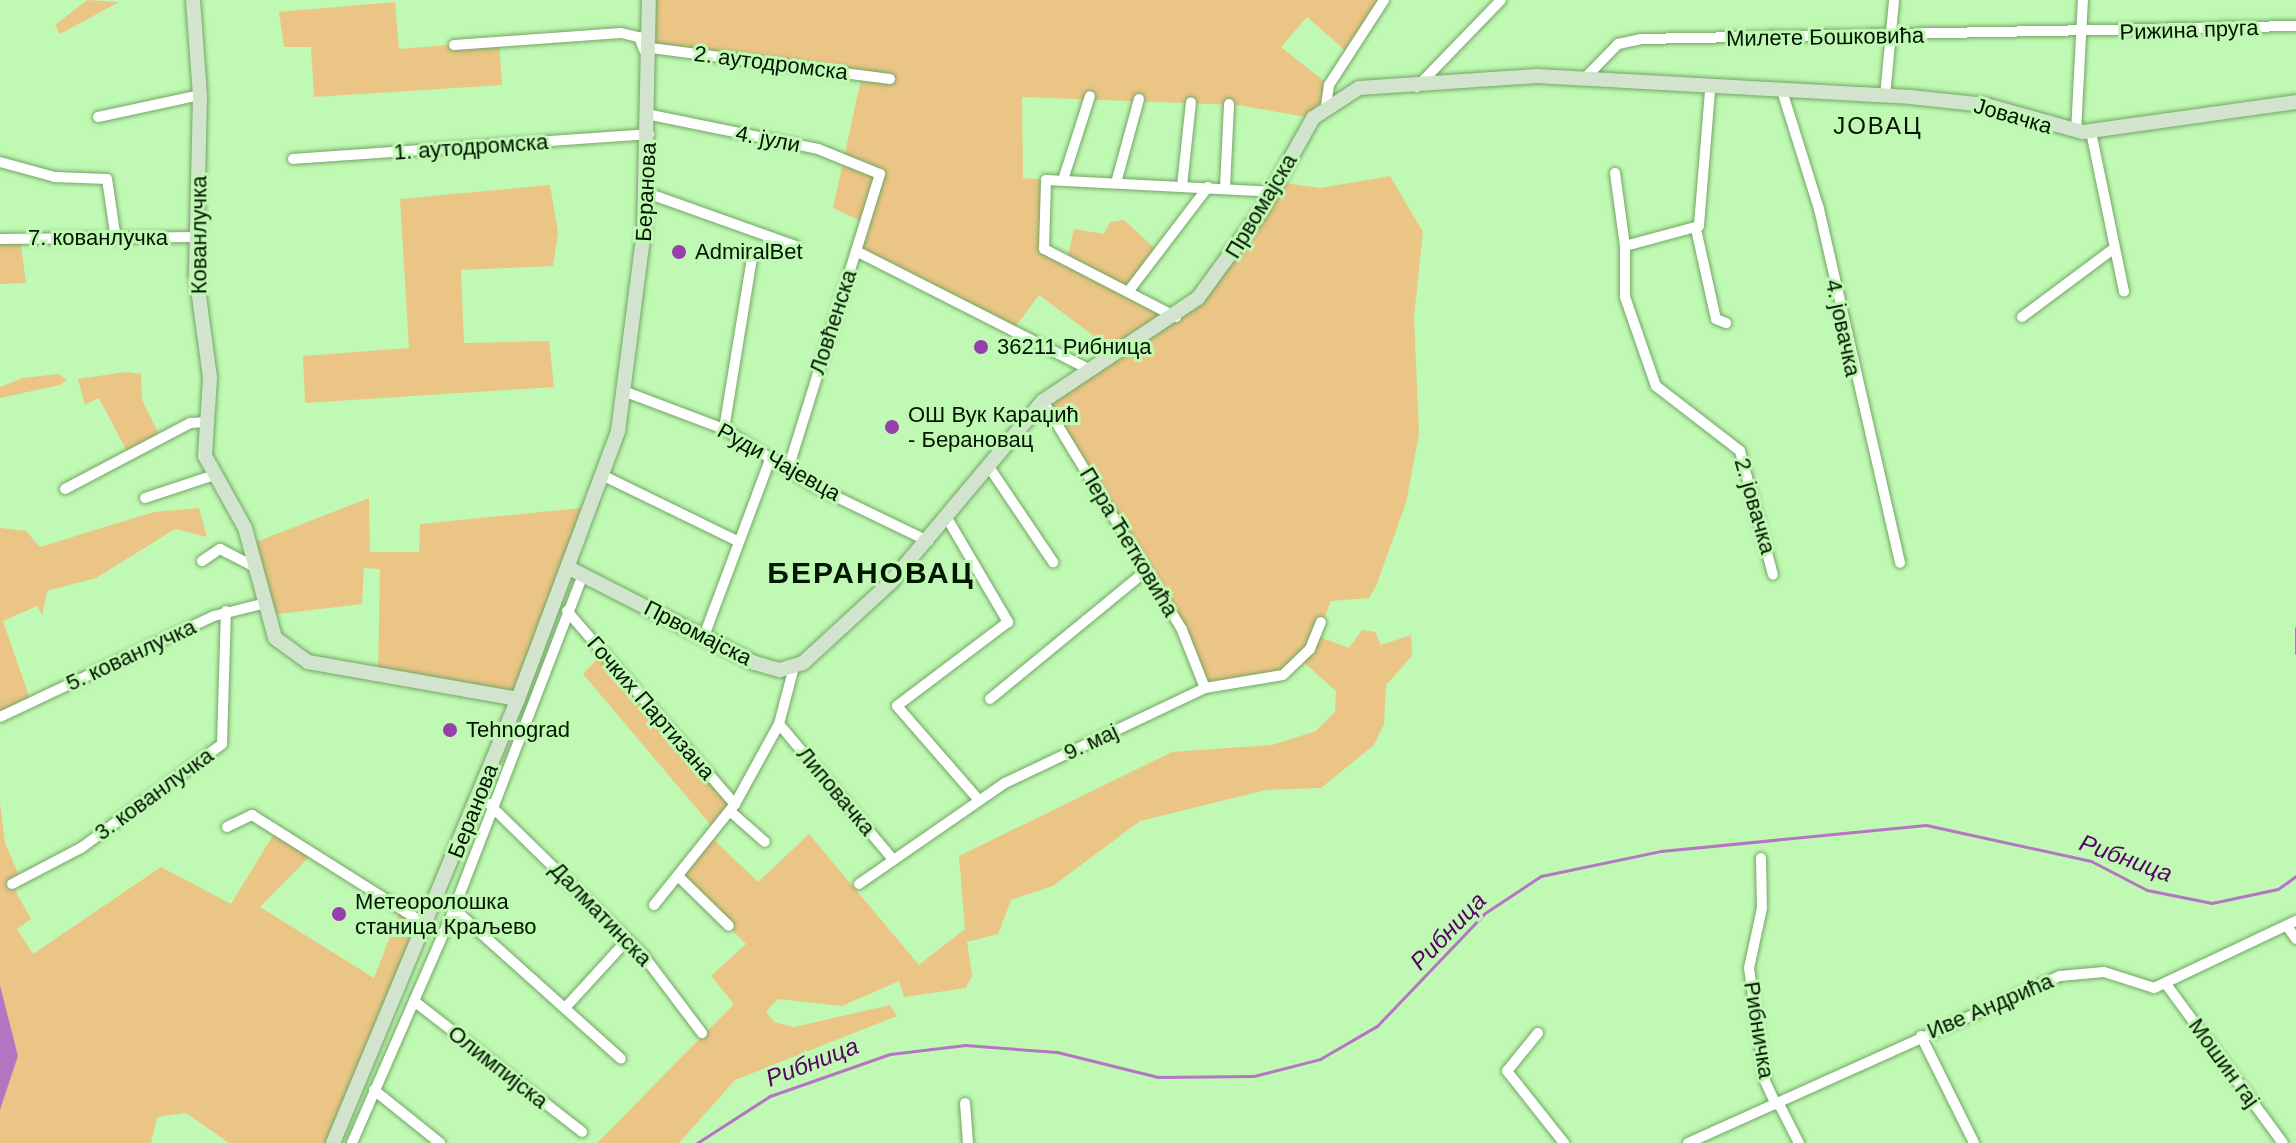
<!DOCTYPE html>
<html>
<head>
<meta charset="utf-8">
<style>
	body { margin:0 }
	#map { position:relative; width:2296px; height:1143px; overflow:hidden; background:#c0f9b3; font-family:Arial,sans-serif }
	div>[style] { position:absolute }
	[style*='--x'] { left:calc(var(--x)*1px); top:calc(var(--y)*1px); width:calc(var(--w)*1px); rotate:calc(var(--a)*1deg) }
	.green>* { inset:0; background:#ebc585 }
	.water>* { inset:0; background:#b475c3 }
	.stream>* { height:3px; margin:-1.5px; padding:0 1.5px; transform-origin:1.5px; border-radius:1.5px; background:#b475c3 }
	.roads { filter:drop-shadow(0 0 2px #71a665) drop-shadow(0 0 2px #71a665) }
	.street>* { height:10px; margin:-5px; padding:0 5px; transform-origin:5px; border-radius:5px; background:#fff }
	.secondary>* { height:14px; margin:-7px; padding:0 7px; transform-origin:7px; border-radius:7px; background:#d2e4ce }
	.dots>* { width:22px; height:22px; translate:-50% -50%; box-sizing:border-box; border:4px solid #c0f9b3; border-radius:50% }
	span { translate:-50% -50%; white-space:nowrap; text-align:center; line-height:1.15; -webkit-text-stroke:6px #c0f9b3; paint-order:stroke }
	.street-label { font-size:22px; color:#021500 }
	.poi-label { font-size:22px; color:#021500 }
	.left { translate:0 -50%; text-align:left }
	.neighbourhood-label { font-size:24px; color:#021500; letter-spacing:2px }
	.water-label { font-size:24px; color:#580068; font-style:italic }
	.district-label { font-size:30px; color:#021500; font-weight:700; letter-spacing:2px }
</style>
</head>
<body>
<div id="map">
	<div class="green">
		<div style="clip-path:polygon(87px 0,119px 2px,60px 34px,55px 25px)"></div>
		<div style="clip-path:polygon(649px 0,1384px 0,1348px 53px,1307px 17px,1281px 47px,1329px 85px,1326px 106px,1313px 118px,1237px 105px,1022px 97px,1023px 178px,1046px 180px,1041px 243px,1067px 260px,1074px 229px,1104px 234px,1110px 222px,1124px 220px,1160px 253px,1131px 288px,1176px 317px,1278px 182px,1320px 188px,1390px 176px,1423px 232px,1414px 317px,1419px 434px,1406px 503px,1376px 586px,1369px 598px,1331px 601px,1317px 636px,1349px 648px,1362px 630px,1375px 632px,1381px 645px,1411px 635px,1412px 656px,1386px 685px,1384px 724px,1374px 745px,1321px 788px,1266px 790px,1140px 821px,1053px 886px,1011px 900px,998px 934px,967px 942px,972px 975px,966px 988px,904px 997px,899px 981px,842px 1006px,778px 999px,766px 1011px,774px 1022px,794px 1027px,890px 1005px,897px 1016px,735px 1080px,679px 1143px,597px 1143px,734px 1004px,711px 976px,746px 944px,678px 876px,710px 836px,758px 882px,809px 834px,919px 965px,965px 929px,959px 856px,1172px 752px,1272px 745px,1316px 731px,1335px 712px,1336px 691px,1301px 660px,1260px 684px,1205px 688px,1201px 670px,1043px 401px,1115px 352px,1039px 295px,1013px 330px,856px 251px,865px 223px,833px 208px,862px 75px,651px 48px)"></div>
		<div style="clip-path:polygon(395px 2px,399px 49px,499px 41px,502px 85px,314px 97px,311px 47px,284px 47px,279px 12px)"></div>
		<div style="clip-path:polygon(550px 185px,558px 233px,553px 266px,461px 270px,464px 343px,549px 341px,554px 387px,305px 403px,303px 356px,409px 348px,400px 199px)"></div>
		<div style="clip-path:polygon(20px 238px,26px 283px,0 284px,0 239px)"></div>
		<div style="clip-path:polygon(126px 372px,141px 374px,142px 400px,161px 438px,129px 455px,99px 398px,85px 405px,78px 379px)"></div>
		<div style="clip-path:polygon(58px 374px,67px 380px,60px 385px,0 398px,0 387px,23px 378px)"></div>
		<div style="clip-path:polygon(369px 498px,370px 552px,419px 552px,420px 524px,592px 507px,518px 699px,378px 674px,380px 569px,364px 568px,362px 604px,269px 615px,251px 544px)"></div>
		<div style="clip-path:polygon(199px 508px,207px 537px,175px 529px,96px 578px,47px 591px,42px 615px,37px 606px,3px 621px,31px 702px,0 717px,0 528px,26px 531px,40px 547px,154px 512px)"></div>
		<div style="clip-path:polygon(603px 653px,735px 804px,715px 830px,583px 674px)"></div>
		<div style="clip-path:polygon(0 803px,5px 843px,21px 880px,12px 885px,31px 919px,17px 929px,33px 954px,161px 867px,231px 904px,278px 827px,315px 851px,260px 907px,374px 978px,401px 908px,425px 924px,333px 1143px,229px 1143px,186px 1113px,157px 1117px,151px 1143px,0 1143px,0 1110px,18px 1056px,0 985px)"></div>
	</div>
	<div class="water">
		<div style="clip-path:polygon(0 985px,18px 1056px,0 1110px)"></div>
	</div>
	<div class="stream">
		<div style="--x:2296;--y:628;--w:25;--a:90"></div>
		<div style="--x:697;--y:1143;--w:87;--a:-32.8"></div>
		<div style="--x:770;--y:1096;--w:127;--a:-19.3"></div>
		<div style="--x:890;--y:1054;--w:76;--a:-6.8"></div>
		<div style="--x:965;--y:1045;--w:92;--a:4.4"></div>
		<div style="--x:1057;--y:1052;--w:104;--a:13.9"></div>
		<div style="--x:1158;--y:1077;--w:96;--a:-0.6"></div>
		<div style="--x:1254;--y:1076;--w:68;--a:-14.4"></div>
		<div style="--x:1320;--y:1059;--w:66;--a:-30.1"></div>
		<div style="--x:1377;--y:1026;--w:156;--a:-46.3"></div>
		<div style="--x:1485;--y:913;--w:67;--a:-33.5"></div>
		<div style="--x:1541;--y:876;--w:123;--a:-11.8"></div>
		<div style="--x:1661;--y:851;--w:266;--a:-5.6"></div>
		<div style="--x:1926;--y:825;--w:169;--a:12.3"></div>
		<div style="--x:2091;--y:861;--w:63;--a:27.4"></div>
		<div style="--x:2147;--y:890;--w:66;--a:11.3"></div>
		<div style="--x:2212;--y:903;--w:67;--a:-12"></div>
		<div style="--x:2278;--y:889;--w:22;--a:-36"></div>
	</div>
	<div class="roads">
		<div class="street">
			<div style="--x:454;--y:45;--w:167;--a:-4.1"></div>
			<div style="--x:621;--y:33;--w:18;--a:13"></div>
			<div style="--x:639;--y:37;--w:14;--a:69"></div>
			<div style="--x:651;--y:48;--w:241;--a:7.4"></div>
			<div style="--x:1584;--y:79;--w:49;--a:-45.8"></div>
			<div style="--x:1618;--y:44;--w:24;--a:-12"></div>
			<div style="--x:1641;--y:39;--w:655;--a:-1.14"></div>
			<div style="--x:1417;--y:87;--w:121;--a:-46"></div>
			<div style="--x:1710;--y:91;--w:135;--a:94.7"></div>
			<div style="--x:1699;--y:226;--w:77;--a:164.9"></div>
			<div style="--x:1625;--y:246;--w:51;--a:90"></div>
			<div style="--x:1625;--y:297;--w:94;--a:70.8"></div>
			<div style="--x:1656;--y:386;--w:106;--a:37.7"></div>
			<div style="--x:1740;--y:451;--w:128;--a:75.1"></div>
			<div style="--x:1783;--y:94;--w:121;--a:72.6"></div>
			<div style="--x:1819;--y:209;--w:363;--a:77.1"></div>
			<div style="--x:1885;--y:96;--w:96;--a:-84.6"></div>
			<div style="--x:1326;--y:106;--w:21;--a:-82"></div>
			<div style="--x:1329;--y:85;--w:101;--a:-57.1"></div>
			<div style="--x:651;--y:115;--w:170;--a:11.5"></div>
			<div style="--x:818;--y:149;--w:67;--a:22"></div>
			<div style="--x:880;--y:174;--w:310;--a:107.3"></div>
			<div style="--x:98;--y:117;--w:104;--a:-12.2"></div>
			<div style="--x:2076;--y:132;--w:132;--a:-87"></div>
			<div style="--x:2091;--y:132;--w:163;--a:78.3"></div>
			<div style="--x:293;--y:159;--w:357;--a:-4"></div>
			<div style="--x:0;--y:162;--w:57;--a:15.3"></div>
			<div style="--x:55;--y:177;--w:52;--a:2.2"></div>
			<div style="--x:107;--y:179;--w:61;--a:81.5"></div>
			<div style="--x:1615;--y:173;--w:74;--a:82.2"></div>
			<div style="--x:1063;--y:180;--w:88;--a:-72.2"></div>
			<div style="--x:1116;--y:183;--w:87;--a:-74.7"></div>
			<div style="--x:1182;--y:186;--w:84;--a:-83.9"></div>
			<div style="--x:1225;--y:187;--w:83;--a:-87.2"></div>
			<div style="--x:647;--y:193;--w:158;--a:19.6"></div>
			<div style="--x:1696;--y:229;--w:92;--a:77.5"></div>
			<div style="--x:1716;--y:319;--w:11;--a:22"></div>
			<div style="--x:0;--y:239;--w:197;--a:-0.6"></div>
			<div style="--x:856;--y:251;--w:259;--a:26.9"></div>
			<div style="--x:1131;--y:288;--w:127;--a:-52.7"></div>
			<div style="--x:1176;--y:317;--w:148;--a:-152.7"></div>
			<div style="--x:1044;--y:249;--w:69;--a:-88.3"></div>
			<div style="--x:1046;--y:180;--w:226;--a:3"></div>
			<div style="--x:2022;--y:317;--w:112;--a:-36.7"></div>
			<div style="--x:626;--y:392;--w:105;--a:20.7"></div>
			<div style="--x:724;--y:429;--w:107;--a:32.3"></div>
			<div style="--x:814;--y:486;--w:127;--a:25.8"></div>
			<div style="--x:1043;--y:401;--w:268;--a:58.7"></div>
			<div style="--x:1182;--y:630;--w:62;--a:68.4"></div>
			<div style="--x:724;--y:429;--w:173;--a:-80.7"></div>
			<div style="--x:989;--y:467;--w:115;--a:56"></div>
			<div style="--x:604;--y:476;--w:148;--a:26"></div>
			<div style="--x:65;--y:489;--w:141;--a:-27.8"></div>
			<div style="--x:190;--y:423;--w:17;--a:-3"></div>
			<div style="--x:145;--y:498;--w:70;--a:-18.4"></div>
			<div style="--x:947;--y:518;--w:121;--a:59.6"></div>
			<div style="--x:1008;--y:622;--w:139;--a:142.9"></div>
			<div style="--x:897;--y:706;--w:122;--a:49"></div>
			<div style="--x:202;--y:561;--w:22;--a:-34"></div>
			<div style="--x:220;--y:549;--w:42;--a:27.2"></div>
			<div style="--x:567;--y:611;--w:256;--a:49"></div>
			<div style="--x:704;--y:636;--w:191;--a:-69.5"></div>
			<div style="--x:990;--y:699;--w:202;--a:-39.4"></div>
			<div style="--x:0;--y:717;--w:237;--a:-25.3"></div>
			<div style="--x:214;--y:616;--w:54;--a:-14"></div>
			<div style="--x:779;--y:724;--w:175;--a:49.9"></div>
			<div style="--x:489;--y:804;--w:216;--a:44.4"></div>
			<div style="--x:643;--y:955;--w:98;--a:52.9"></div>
			<div style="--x:731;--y:812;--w:45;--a:41.4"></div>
			<div style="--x:227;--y:827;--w:28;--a:-26"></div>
			<div style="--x:252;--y:815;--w:204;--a:32.2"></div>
			<div style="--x:1761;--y:858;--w:50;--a:88.9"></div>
			<div style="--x:1762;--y:908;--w:61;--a:102.2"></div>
			<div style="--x:1749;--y:968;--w:114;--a:81.9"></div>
			<div style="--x:1765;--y:1081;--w:26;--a:65"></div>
			<div style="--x:678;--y:876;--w:71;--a:44.4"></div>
			<div style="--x:12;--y:884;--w:78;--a:-27.6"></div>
			<div style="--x:81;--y:848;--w:175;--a:-36.4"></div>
			<div style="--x:222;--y:744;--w:133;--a:-88.3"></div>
			<div style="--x:859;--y:884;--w:178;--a:-34.7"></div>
			<div style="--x:1005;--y:783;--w:221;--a:-25.4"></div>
			<div style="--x:1205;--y:688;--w:79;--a:-9.5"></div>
			<div style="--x:1283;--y:675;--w:37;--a:-44"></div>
			<div style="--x:1310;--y:649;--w:29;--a:-68"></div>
			<div style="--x:654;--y:905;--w:129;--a:-51.3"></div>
			<div style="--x:735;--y:804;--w:91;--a:-61.2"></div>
			<div style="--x:779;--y:724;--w:59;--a:-75.3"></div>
			<div style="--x:454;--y:909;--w:224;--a:41.9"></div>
			<div style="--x:2287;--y:926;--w:16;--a:55"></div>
			<div style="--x:2166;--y:984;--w:197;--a:53.7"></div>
			<div style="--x:414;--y:1001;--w:213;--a:37.9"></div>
			<div style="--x:565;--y:1008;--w:93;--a:-47.6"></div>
			<div style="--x:1538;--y:1033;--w:49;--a:129.2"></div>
			<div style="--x:1507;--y:1071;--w:92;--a:51.6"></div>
			<div style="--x:1921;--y:1036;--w:119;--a:63.6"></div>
			<div style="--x:374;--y:1090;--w:85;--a:38.8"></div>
			<div style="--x:965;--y:1103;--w:40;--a:85.7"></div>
			<div style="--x:1779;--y:1104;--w:44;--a:62.9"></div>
			<div style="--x:352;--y:1143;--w:255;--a:-66.4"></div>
			<div style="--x:454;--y:909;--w:359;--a:-68.9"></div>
			<div style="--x:1688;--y:1143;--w:408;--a:-24.2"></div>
			<div style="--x:2060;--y:976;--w:44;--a:-5.2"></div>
			<div style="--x:2104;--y:972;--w:52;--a:17.7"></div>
			<div style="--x:2154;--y:988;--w:157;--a:-25.3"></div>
		</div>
		<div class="secondary">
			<div style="--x:193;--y:0;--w:95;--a:85.8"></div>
			<div style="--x:200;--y:95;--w:179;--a:91.3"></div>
			<div style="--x:196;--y:274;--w:105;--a:82.3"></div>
			<div style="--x:210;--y:378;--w:78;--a:93.7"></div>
			<div style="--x:205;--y:456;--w:82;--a:60.9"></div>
			<div style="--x:245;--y:528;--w:114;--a:74.7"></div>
			<div style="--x:275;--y:638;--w:41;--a:36"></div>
			<div style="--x:308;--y:662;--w:213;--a:10"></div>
			<div style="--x:569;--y:568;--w:209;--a:27.1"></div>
			<div style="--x:755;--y:663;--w:26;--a:16"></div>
			<div style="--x:780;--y:670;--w:24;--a:-17"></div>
			<div style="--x:803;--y:663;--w:120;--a:-42.6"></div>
			<div style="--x:891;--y:582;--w:236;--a:-50"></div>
			<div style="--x:1043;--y:401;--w:186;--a:-33.6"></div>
			<div style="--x:1198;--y:298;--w:105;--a:-53.9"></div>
			<div style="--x:1260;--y:213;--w:109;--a:-60.8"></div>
			<div style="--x:1313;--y:118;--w:55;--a:-33.1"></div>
			<div style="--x:1359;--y:88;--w:178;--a:-3.9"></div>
			<div style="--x:1537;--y:76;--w:374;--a:3.2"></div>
			<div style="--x:1910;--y:97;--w:76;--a:6"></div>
			<div style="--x:1986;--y:105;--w:101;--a:15.6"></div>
			<div style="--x:2083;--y:132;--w:215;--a:-8"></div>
			<div style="--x:333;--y:1143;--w:481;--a:-67.4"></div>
			<div style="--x:518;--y:699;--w:286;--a:-69.5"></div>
			<div style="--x:618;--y:431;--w:201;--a:-82.6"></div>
			<div style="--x:644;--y:232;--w:232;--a:-88.8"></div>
		</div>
	</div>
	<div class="dots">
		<div style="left:679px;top:252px;background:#963eaa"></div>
		<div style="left:981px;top:347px;background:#963eaa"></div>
		<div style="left:892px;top:427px;background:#963eaa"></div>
		<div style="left:450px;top:730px;background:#963eaa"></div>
		<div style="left:339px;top:914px;background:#963eaa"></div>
	</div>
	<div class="street-label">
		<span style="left:2189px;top:30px;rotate:-2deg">Рижина пруга</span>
		<span style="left:1825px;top:37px;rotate:-1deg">Милете Бошковића</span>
		<span style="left:771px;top:63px;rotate:7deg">2. аутодромска</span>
		<span style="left:2013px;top:116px;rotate:16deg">Јовачка</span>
		<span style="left:768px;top:139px;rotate:11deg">4. јули</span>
		<span style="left:471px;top:147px;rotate:-4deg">1. аутодромска</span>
		<span style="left:646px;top:192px;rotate:-87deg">Беранова</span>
		<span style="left:1261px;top:206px;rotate:-59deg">Првомајска</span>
		<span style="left:199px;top:235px;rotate:-90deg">Кованлучка</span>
		<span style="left:98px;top:238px">7. кованлучка</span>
		<span style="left:833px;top:322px;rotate:-72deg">Ловћенска</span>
		<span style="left:1843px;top:328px;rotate:78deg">4. јовачка</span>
		<span style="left:779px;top:462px;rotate:29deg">Руди Чајевца</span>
		<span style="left:1755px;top:506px;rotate:74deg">2. јовачка</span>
		<span style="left:1129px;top:542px;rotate:59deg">Пера Ћетковића</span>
		<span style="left:698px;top:633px;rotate:27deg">Првомајска</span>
		<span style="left:131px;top:655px;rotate:-25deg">5. кованлучка</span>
		<span style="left:651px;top:708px;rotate:49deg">Гочких Партизана</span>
		<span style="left:1091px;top:742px;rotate:-25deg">9. мај</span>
		<span style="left:836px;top:791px;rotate:50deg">Липовачка</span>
		<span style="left:154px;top:794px;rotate:-36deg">3. кованлучка</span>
		<span style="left:473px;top:811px;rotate:-68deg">Беранова</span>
		<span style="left:601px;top:914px;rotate:46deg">Далматинска</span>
		<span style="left:1990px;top:1006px;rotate:-23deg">Иве Андрића</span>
		<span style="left:1759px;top:1030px;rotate:81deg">Рибничка</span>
		<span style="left:2224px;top:1063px;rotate:54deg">Мошин гај</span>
		<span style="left:498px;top:1067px;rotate:38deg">Олимпијска</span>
	</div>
	<div class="poi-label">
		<span class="left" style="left:695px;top:252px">AdmiralBet</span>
		<span class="left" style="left:997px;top:347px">36211 Рибница</span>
		<span class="left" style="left:908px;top:427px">ОШ Вук Караџић<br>- Берановац</span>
		<span class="left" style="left:466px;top:730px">Tehnograd</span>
		<span class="left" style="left:355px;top:914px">Метеоролошка<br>станица Краљево</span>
	</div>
	<div class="neighbourhood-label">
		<span style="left:1878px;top:126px">ЈОВАЦ</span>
	</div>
	<div class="water-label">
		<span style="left:2126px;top:858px;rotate:20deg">Рибница</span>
		<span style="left:1448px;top:931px;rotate:-46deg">Рибница</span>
		<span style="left:812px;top:1062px;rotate:-21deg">Рибница</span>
	</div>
	<div class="district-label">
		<span style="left:871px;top:573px">БЕРАНОВАЦ</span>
	</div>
</div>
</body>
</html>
